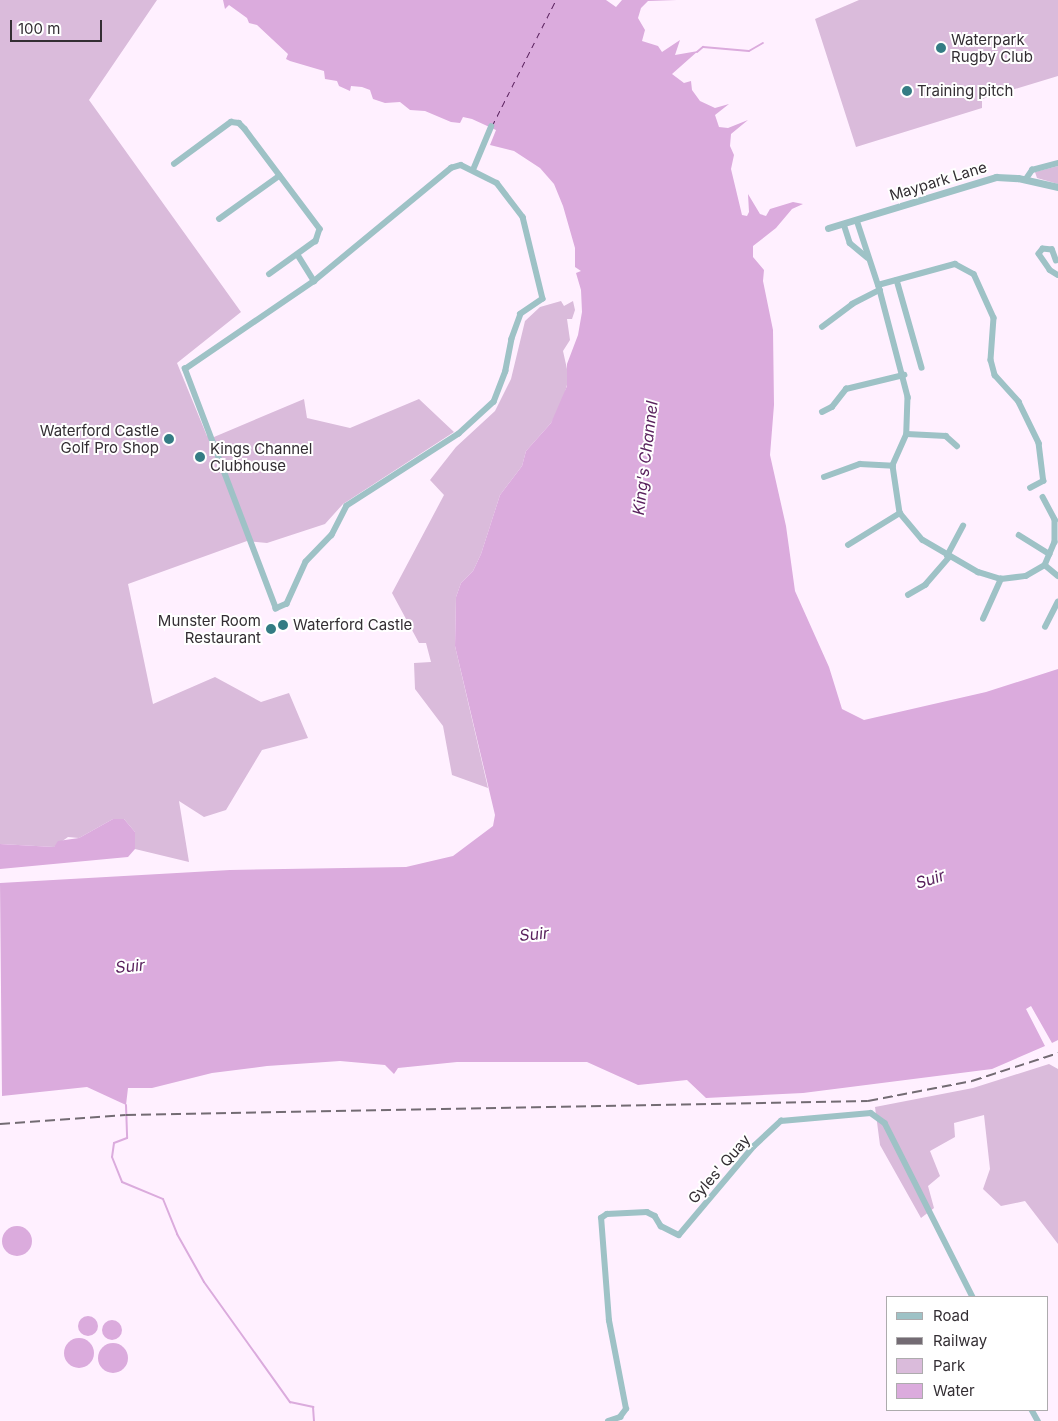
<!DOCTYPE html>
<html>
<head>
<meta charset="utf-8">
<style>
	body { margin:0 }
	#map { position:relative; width:1058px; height:1421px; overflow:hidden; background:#fff0ff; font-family:Inter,sans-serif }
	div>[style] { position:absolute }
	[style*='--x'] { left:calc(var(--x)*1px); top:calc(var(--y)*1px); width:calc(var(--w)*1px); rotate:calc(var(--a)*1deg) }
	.green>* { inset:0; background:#dabbdb }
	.water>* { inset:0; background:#dbabdd }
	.round { border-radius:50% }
	.stream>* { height:2px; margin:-1px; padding:0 1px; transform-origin:1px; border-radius:1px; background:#dbabdd }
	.ferry>* { height:1px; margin-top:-0.5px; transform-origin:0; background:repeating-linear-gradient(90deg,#5a225e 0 6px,transparent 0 11px) }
	.minor>* { height:5.5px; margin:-2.75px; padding:0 2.75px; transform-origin:2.75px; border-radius:2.75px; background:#9ec2c6 }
	.tertiary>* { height:7px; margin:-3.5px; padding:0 3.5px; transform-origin:3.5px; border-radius:3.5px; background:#9ec2c6 }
	.rail>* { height:2px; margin-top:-1px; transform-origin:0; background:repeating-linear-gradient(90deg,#736b73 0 10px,transparent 0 15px) }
	.dots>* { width:14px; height:14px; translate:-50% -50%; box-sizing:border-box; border:2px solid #fff; border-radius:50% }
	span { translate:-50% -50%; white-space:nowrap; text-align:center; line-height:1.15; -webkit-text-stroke:4px #fff; paint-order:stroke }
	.poi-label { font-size:15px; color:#332e33 }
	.left { translate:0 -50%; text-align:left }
	.right { translate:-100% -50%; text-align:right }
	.street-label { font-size:15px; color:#332e33 }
	.water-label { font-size:16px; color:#5a225e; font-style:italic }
	.legend { position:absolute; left:886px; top:1296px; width:162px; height:115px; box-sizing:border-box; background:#fff; border:1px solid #adabad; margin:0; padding:6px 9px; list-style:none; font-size:15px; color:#332e33 }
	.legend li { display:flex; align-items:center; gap:10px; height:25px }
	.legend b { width:25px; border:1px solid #adabad }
	.scale { position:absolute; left:10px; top:20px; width:92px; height:22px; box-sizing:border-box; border:2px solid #332e33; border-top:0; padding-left:6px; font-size:15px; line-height:18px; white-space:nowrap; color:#332e33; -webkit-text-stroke:4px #fff; paint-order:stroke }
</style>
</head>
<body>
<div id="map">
	<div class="green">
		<div style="clip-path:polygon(0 0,157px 0,89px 100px,241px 312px,177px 363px,207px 436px,214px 437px,304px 399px,307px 418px,350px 428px,419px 399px,454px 432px,343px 504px,325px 524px,267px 543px,247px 541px,128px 584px,153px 704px,215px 677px,261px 702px,289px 693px,308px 738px,262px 750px,226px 810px,204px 817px,179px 801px,189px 862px,135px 849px,135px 832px,124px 819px,113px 819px,79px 838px,68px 837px,54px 847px,0 844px)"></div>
		<div style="clip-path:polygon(859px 0,1058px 0,1058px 76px,982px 99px,982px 108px,856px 147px,815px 19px)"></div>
		<div style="clip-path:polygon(1058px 166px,1058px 184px,1037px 178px,1035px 172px)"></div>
		<div style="clip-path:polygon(561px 301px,564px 306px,573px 301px,575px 310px,572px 319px,567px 319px,570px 340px,563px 351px,569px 378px,561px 406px,551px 423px,526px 451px,522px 466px,500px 495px,481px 554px,473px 571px,461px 583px,456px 597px,455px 646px,488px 788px,452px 775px,443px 726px,415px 689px,414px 663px,431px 662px,426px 643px,419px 643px,392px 593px,444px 495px,430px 480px,456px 447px,495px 411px,511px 379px,525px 321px,540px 307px)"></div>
		<div style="clip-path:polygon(1049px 1064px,1058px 1069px,1058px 1244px,1025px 1201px,1001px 1206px,983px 1189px,990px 1169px,984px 1115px,954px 1123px,955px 1137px,930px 1151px,940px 1176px,928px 1186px,934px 1208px,921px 1218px,880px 1145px,875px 1107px,973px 1088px)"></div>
	</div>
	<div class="water">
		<div style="clip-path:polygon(223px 0,606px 0,616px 7px,622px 0,677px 0,648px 1px,641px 8px,638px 18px,645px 30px,642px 41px,658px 46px,662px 52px,680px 40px,675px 55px,698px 51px,672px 74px,684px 83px,691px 81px,692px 90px,700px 101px,715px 108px,729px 104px,715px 115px,719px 127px,728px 128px,748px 120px,731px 134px,730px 146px,734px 155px,731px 169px,742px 215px,747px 216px,749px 212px,748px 194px,760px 214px,766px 216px,770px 209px,793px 202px,803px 204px,792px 209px,776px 228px,753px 246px,753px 257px,764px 270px,763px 281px,773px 330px,774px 405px,770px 455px,786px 526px,795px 591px,829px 667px,842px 709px,864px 720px,877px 717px,986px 692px,1058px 669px,1058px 1040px,1052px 1043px,1031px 1006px,1026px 1009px,1045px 1046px,992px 1069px,803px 1093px,706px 1098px,687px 1080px,638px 1085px,587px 1062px,457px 1062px,398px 1068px,394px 1074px,385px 1065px,340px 1061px,267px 1066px,212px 1073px,152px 1088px,128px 1088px,126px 1105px,87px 1087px,2px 1096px,0 883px,230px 870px,406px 867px,453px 856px,493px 826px,495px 815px,455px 646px,456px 597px,461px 583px,473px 571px,481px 554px,500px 495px,522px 466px,526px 451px,551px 423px,567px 386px,567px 364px,578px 335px,582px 312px,581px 290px,576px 273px,581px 271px,575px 267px,575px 248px,563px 206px,554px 184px,540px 168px,514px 151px,490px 145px,496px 130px,472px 119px,463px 117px,460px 123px,451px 122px,425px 111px,410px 110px,400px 102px,385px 103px,373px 99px,370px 90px,362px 87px,351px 86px,350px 91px,339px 86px,337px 81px,325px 79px,324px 71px,290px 61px,286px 59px,288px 54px,257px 25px,249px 23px,247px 18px,229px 5px,225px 9px)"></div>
		<div style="clip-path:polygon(113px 819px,124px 819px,135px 832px,135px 849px,128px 857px,0 869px,0 844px,54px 847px,58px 841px,79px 838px)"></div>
		<div class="round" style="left:2px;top:1226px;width:30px;height:30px"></div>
		<div class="round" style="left:78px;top:1316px;width:20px;height:20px"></div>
		<div class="round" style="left:102px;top:1320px;width:20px;height:20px"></div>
		<div class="round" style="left:64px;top:1338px;width:30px;height:30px"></div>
		<div class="round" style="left:98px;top:1343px;width:30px;height:30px"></div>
	</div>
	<div class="stream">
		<div style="--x:697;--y:52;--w:8;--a:-40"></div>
		<div style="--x:703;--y:47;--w:46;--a:5"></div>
		<div style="--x:749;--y:51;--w:16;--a:-30"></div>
		<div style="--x:126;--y:1105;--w:33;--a:88"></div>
		<div style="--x:127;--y:1138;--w:14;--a:159"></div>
		<div style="--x:114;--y:1143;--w:14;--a:98"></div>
		<div style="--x:112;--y:1157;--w:27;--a:68"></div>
		<div style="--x:122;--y:1182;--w:44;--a:22.5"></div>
		<div style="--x:163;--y:1199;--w:38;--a:68"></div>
		<div style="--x:177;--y:1234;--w:55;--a:60.6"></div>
		<div style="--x:204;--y:1282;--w:148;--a:54.4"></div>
		<div style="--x:290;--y:1402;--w:24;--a:12"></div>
		<div style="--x:313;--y:1407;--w:14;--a:86"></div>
	</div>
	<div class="ferry">
		<div style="--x:492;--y:126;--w:141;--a:-63.1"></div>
	</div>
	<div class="minor">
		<div style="--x:174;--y:164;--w:71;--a:-36.4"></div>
		<div style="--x:231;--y:122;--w:8;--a:7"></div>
		<div style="--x:239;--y:123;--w:8;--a:45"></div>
		<div style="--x:245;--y:129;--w:125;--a:53.1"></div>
		<div style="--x:320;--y:229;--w:13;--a:108"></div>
		<div style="--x:316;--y:241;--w:57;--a:144.3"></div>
		<div style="--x:461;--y:165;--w:40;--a:26.6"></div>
		<div style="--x:497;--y:183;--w:43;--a:52.6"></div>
		<div style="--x:523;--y:217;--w:84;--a:76.3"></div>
		<div style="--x:543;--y:299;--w:27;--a:146"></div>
		<div style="--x:521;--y:314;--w:27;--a:110"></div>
		<div style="--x:512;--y:339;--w:33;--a:101"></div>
		<div style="--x:506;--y:371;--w:33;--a:111"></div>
		<div style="--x:494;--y:402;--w:47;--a:137.6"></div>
		<div style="--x:459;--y:434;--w:133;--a:147.3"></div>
		<div style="--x:347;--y:506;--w:33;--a:117"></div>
		<div style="--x:332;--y:535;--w:37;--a:134"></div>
		<div style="--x:306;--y:562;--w:46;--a:114.3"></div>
		<div style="--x:287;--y:604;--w:12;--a:156"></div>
		<div style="--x:276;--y:609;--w:257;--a:-110.8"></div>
		<div style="--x:185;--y:369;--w:156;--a:-34.3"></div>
		<div style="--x:314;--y:281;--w:178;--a:-39.5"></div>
		<div style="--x:451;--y:168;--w:10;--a:-17"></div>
		<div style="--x:473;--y:170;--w:47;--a:-67.3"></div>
		<div style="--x:1026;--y:179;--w:11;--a:-56"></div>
		<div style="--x:1032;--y:170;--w:27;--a:-15"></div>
		<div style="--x:219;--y:219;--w:74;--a:-35.6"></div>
		<div style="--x:857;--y:220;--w:74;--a:71.8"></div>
		<div style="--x:880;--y:290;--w:111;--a:75.3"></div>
		<div style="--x:908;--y:397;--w:37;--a:92"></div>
		<div style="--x:907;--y:434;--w:35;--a:114"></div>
		<div style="--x:893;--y:466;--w:48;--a:81.5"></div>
		<div style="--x:900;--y:513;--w:35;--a:50"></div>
		<div style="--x:923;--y:540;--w:64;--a:30.2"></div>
		<div style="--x:978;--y:572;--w:24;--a:17"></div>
		<div style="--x:1001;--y:579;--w:25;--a:-7"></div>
		<div style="--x:1026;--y:576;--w:22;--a:-30"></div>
		<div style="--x:844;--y:224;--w:20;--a:72"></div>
		<div style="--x:850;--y:243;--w:23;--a:40"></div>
		<div style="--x:298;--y:255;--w:31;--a:58"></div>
		<div style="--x:1056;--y:261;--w:12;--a:-110"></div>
		<div style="--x:1052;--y:250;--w:9;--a:-174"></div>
		<div style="--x:1043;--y:249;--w:6;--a:129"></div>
		<div style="--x:1039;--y:254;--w:19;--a:55"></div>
		<div style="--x:1050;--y:270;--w:9;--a:32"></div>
		<div style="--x:897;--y:280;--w:91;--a:74.1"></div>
		<div style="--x:878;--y:285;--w:80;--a:-15.3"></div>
		<div style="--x:955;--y:264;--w:21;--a:28"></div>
		<div style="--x:974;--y:274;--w:48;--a:65.6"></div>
		<div style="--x:994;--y:318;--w:42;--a:94.1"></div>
		<div style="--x:991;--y:360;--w:16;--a:75"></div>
		<div style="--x:995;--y:375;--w:36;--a:48"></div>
		<div style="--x:1019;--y:402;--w:46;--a:64"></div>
		<div style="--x:1039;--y:443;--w:38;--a:83"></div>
		<div style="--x:1044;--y:481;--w:15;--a:152"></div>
		<div style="--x:822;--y:327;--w:38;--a:-37"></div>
		<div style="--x:852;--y:304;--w:31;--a:-27"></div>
		<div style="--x:822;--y:412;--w:11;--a:-27"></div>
		<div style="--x:832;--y:407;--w:23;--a:-52"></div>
		<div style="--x:846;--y:389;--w:60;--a:-13.6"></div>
		<div style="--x:907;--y:434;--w:39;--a:3"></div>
		<div style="--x:946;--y:436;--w:15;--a:42"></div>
		<div style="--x:824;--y:477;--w:38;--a:-20"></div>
		<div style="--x:860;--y:464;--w:33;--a:3"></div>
		<div style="--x:1043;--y:497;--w:26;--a:62"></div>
		<div style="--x:1055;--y:520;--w:22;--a:90"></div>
		<div style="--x:1055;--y:542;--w:25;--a:113"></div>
		<div style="--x:1045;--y:565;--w:17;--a:40"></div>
		<div style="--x:1019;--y:535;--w:36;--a:32"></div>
		<div style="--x:848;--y:545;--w:61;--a:-31.6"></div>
		<div style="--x:947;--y:556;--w:34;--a:-62"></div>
		<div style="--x:908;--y:595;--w:20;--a:-30"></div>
		<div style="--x:925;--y:585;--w:37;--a:-49"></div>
		<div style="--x:983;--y:619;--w:44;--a:-65.8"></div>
		<div style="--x:1045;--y:627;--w:28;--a:-63"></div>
		<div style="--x:1032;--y:1410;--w:13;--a:61"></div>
		<div style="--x:608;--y:1421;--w:13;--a:-18"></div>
		<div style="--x:620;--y:1417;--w:10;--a:-53"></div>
		<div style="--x:626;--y:1409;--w:90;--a:-100.9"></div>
		<div style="--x:609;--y:1321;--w:103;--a:-94.4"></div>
		<div style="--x:601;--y:1218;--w:7;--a:-34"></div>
		<div style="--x:607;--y:1214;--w:40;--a:-2.9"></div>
		<div style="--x:647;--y:1212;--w:9;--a:27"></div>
		<div style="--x:655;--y:1216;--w:12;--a:59"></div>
		<div style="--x:661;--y:1226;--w:20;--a:27"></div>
		<div style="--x:679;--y:1235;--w:116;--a:-49.9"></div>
		<div style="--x:754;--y:1146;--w:37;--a:-43"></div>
		<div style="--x:781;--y:1121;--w:90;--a:-5.1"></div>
		<div style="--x:871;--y:1113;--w:17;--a:36"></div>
		<div style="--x:885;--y:1123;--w:195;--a:63.2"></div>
	</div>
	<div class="tertiary">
		<div style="--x:828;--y:228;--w:176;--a:-16.9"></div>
		<div style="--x:996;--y:177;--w:22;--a:3"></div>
		<div style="--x:1018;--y:178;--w:41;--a:12.7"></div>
	</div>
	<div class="rail">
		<div style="--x:0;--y:1124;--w:126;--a:-4.1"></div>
		<div style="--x:126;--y:1115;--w:742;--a:-1.08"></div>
		<div style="--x:868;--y:1101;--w:106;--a:-10.9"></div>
		<div style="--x:972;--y:1081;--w:90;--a:-18"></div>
	</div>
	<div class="dots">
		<div style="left:941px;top:48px;background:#347c84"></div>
		<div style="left:907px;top:91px;background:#347c84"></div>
		<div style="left:169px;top:439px;background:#347c84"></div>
		<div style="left:200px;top:457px;background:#347c84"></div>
		<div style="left:283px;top:625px;background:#347c84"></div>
		<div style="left:271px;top:629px;background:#347c84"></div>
	</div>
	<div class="poi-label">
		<span class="left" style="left:951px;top:48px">Waterpark<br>Rugby Club</span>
		<span class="left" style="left:917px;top:91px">Training pitch</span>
		<span class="right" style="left:159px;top:439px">Waterford Castle<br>Golf Pro Shop</span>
		<span class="left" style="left:210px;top:457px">Kings Channel<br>Clubhouse</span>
		<span class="right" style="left:261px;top:629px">Munster Room<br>Restaurant</span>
		<span class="left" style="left:293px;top:625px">Waterford Castle</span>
	</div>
	<div class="street-label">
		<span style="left:938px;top:181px;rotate:-17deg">Maypark Lane</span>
		<span style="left:719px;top:1169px;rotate:-49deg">Gyles' Quay</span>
	</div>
	<div class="water-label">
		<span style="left:645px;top:458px;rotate:-83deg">King's Channel</span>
		<span style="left:930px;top:879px;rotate:-18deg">Suir</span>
		<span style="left:534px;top:934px;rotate:-5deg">Suir</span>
		<span style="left:130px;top:966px;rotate:-5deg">Suir</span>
	</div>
	<ul class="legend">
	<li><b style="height:6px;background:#9ec2c6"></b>Road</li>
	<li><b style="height:6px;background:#736b73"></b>Railway</li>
	<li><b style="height:14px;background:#dabbdb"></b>Park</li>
	<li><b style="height:14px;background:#dbabdd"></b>Water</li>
	</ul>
	<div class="scale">100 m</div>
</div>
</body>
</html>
